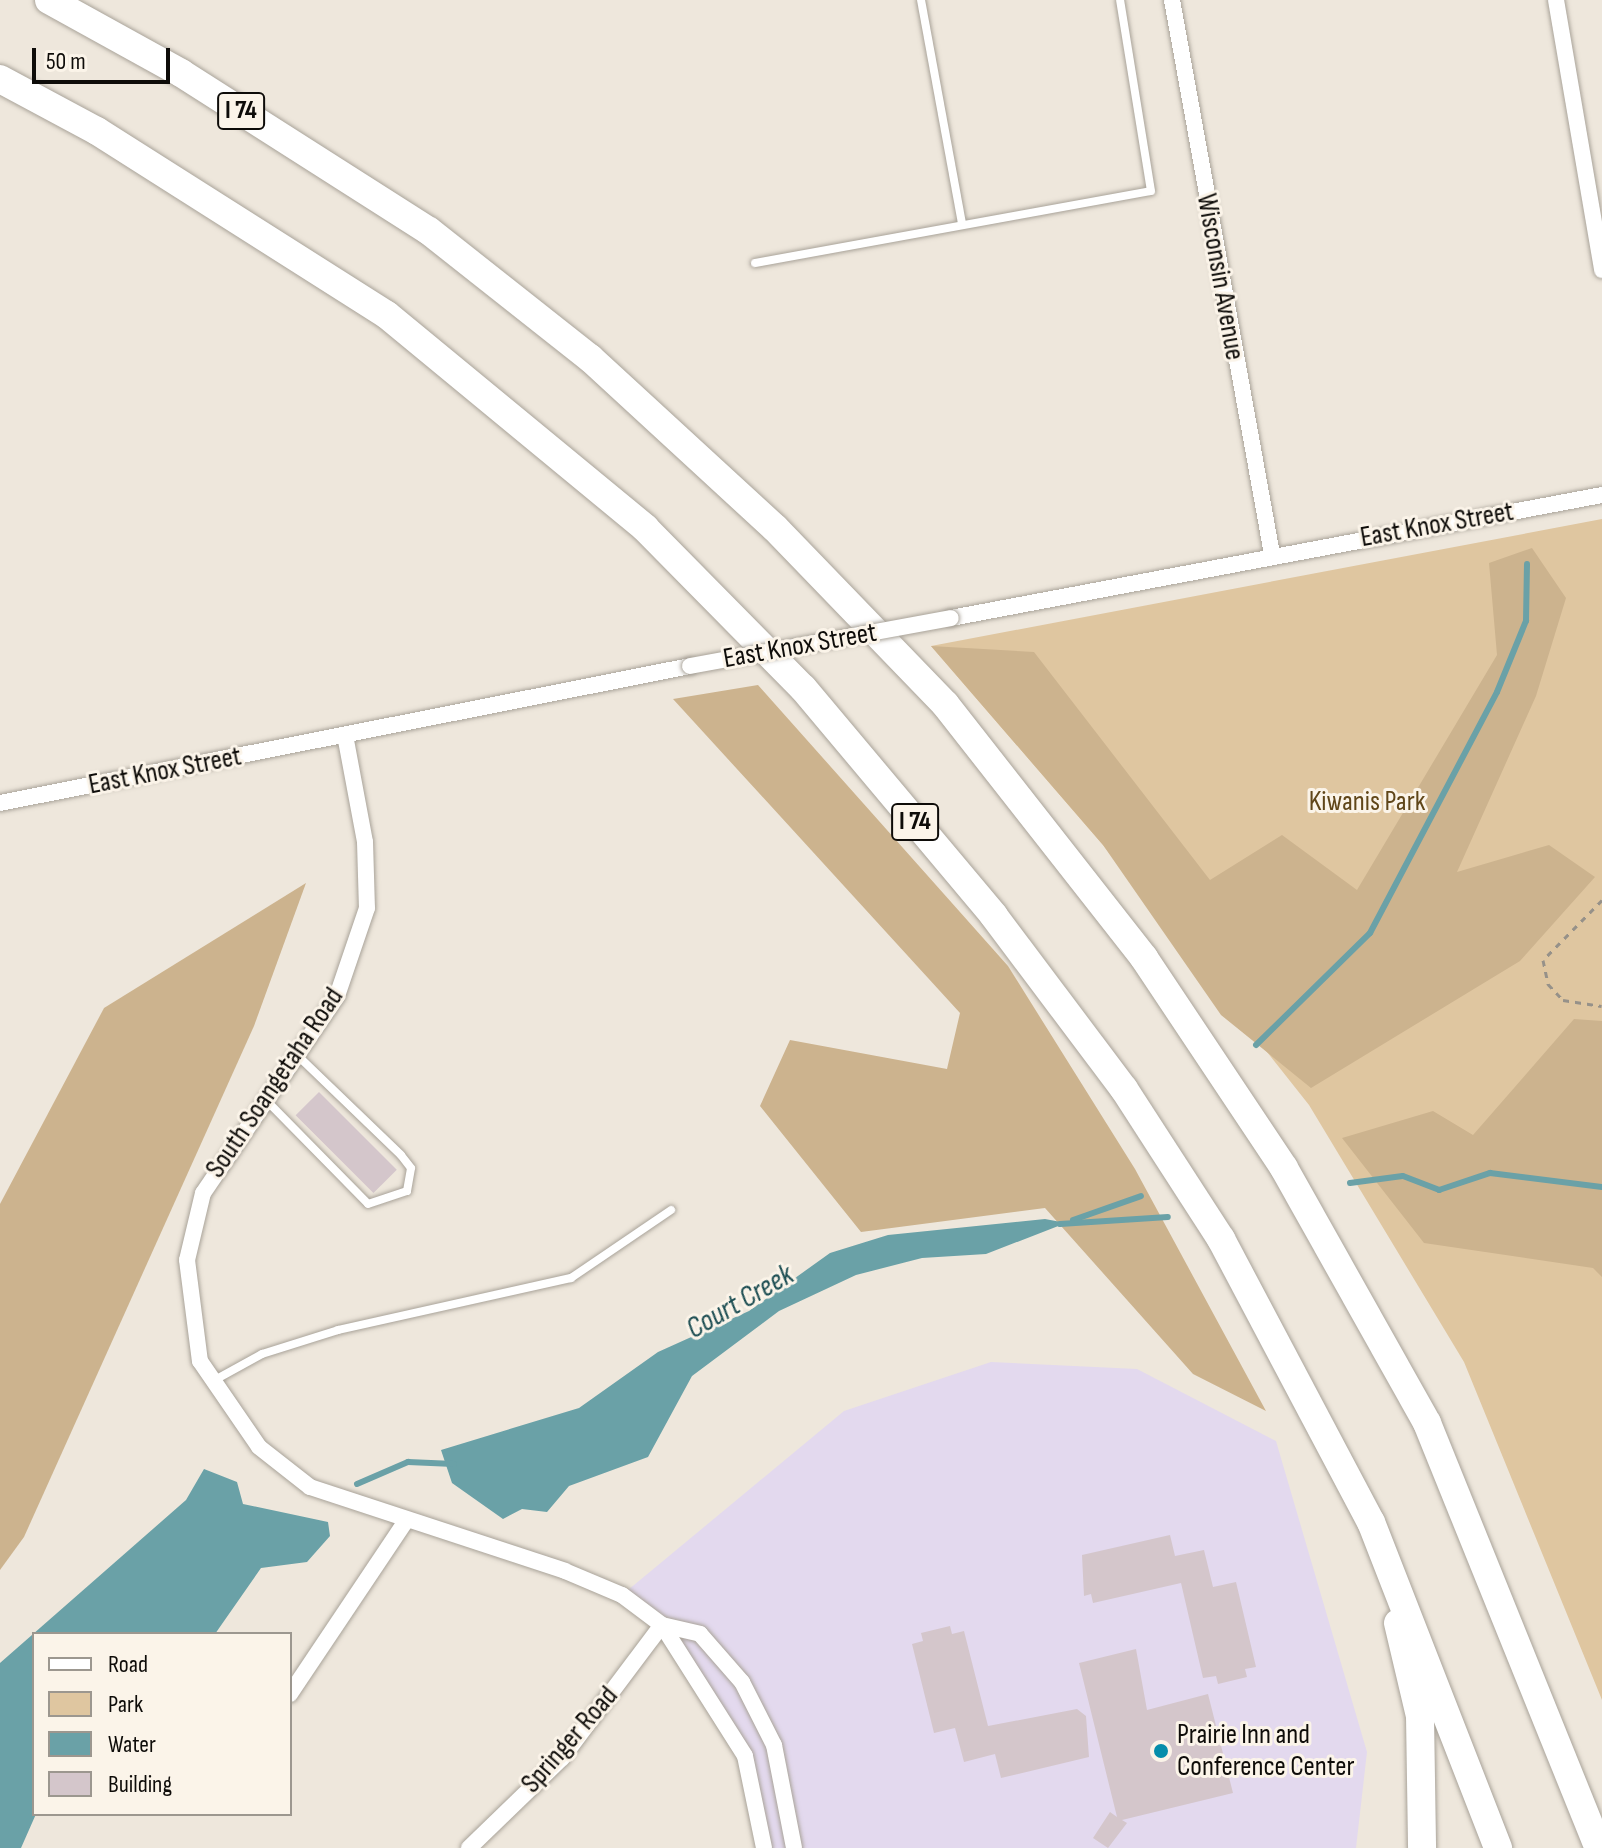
<!DOCTYPE html>
<html>
<head>
<meta charset="utf-8">
<style>
	body { margin:0 }
	#map { position:relative; width:1602px; height:1848px; overflow:hidden; background:#eee7dc; font-family:"Sofia Sans Condensed",sans-serif }
	div>[style] { position:absolute }
	[style*='--x'] { left:calc(var(--x)*1px); top:calc(var(--y)*1px); width:calc(var(--w)*1px); rotate:calc(var(--a)*1deg) }
	.commercial>* { inset:0; background:#e3d9ee }
	.green>* { inset:0; background:#dfc6a0 }
	.forest>* { inset:0; background:#ccb38e }
	.water>* { inset:0; background:#6aa1a7 }
	.stream>* { height:6px; margin:-3px; padding:0 3px; transform-origin:3px; border-radius:3px; background:#6aa1a7 }
	.building>* { inset:0; background:#d4c6cb; transform-origin:0 0 }
	.path>* { height:3px; margin-top:-1.5px; transform-origin:0; background:repeating-linear-gradient(90deg,#969189 0 6px,transparent 0 12px) }
	.roads { filter:drop-shadow(0 0 2px #a9a399) drop-shadow(0 0 2px #a9a399) }
	.lane>* { height:8px; margin:-4px; padding:0 4px; transform-origin:4px; border-radius:4px; background:#fff }
	.street>* { height:16px; margin:-8px; padding:0 8px; transform-origin:8px; border-radius:8px; background:#fff }
	.highway>* { height:28px; margin:-14px; padding:0 14px; transform-origin:14px; border-radius:14px; background:#fff }
	.bridges { filter:drop-shadow(0 0 2px #a9a399) drop-shadow(0 0 2px #a9a399) }
	.street-bridge>* { height:16px; margin:-8px; padding:0 8px; transform-origin:8px; border-radius:8px; background:#fff }
	.dots>* { width:22px; height:22px; translate:-50% -50%; box-sizing:border-box; border:4px solid #fbf4e9; border-radius:50% }
	span { translate:-50% -50%; white-space:nowrap; text-align:center; line-height:1.15; -webkit-text-stroke:6px #fbf4e9; paint-order:stroke }
	.shield-label span { padding:2px 6px; background:#fbf4e9; border:2px solid; border-radius:6px; -webkit-text-stroke-width:0 }
	.shield-label { font-size:26px; color:#0e0c09; font-weight:700 }
	.street-label { font-size:28px; color:#0e0c09 }
	.park-label { font-size:28px; color:#604619 }
	.poi-label { font-size:28px; color:#0e0c09 }
	.left { translate:0 -50%; text-align:left }
	.water-label { font-size:30px; color:#1c4d52; font-style:italic }
	.legend { position:absolute; left:32px; top:1632px; width:260px; height:184px; box-sizing:border-box; background:#fbf4e9; border:2px solid #9c978f; margin:0; padding:10px 14px; list-style:none; font-size:24px; color:#0e0c09 }
	.legend li { display:flex; align-items:center; gap:16px; height:40px }
	.legend b { width:40px; border:2px solid #9c978f }
	.scale { position:absolute; left:32px; top:48px; width:138px; height:36px; box-sizing:border-box; border:4px solid #0e0c09; border-top:0; padding-left:10px; font-size:24px; line-height:28px; white-space:nowrap; color:#0e0c09; -webkit-text-stroke:6px #fbf4e9; paint-order:stroke }
</style>
</head>
<body>
<div id="map">
	<div class="commercial">
		<div style="clip-path:polygon(991px 1362px,1137px 1369px,1276px 1441px,1367px 1752px,1356px 1848px,764px 1848px,755px 1787px,677px 1654px,622px 1595px,844px 1411px)"></div>
	</div>
	<div class="green">
		<div style="clip-path:polygon(1602px 519px,1602px 1700px,1464px 1362px,1309px 1105px,1103px 845px,931px 646px)"></div>
	</div>
	<div class="forest">
		<div style="clip-path:polygon(1532px 548px,1566px 598px,1536px 696px,1457px 872px,1549px 845px,1595px 877px,1520px 961px,1311px 1088px,1221px 1015px,1103px 845px,931px 646px,1034px 652px,1210px 880px,1282px 835px,1357px 890px,1497px 655px,1489px 563px)"></div>
		<div style="clip-path:polygon(758px 685px,1008px 966px,1135px 1169px,1266px 1411px,1193px 1374px,1045px 1208px,861px 1232px,760px 1106px,790px 1040px,947px 1069px,960px 1013px,673px 699px)"></div>
		<div style="clip-path:polygon(306px 883px,254px 1026px,24px 1537px,0 1570px,0 1204px,104px 1008px)"></div>
		<div style="clip-path:polygon(1574px 1019px,1602px 1021px,1602px 1277px,1593px 1268px,1424px 1243px,1342px 1138px,1433px 1111px,1473px 1135px)"></div>
	</div>
	<div class="water">
		<div style="clip-path:polygon(1045px 1219px,1066px 1223px,986px 1254px,922px 1258px,856px 1275px,779px 1311px,692px 1376px,648px 1457px,569px 1486px,547px 1512px,522px 1509px,503px 1519px,452px 1483px,441px 1450px,579px 1408px,658px 1352px,749px 1311px,830px 1253px,888px 1235px)"></div>
		<div style="clip-path:polygon(204px 1469px,237px 1482px,243px 1504px,328px 1522px,330px 1536px,307px 1562px,261px 1568px,215px 1634px,34px 1634px,36px 1814px,21px 1848px,0 1848px,0 1663px,186px 1500px)"></div>
	</div>
	<div class="stream">
		<div style="--x:1256;--y:1045;--w:160;--a:-44.5"></div>
		<div style="--x:1370;--y:933;--w:272;--a:-62.2"></div>
		<div style="--x:1497;--y:692;--w:77;--a:-67.8"></div>
		<div style="--x:1526;--y:621;--w:57;--a:-89"></div>
		<div style="--x:1350;--y:1183;--w:53;--a:-7.5"></div>
		<div style="--x:1403;--y:1176;--w:39;--a:21"></div>
		<div style="--x:1439;--y:1190;--w:54;--a:-18.4"></div>
		<div style="--x:1490;--y:1173;--w:113;--a:7.1"></div>
		<div style="--x:1073;--y:1220;--w:72;--a:-19.4"></div>
		<div style="--x:1060;--y:1224;--w:108;--a:-3.7"></div>
		<div style="--x:357;--y:1484;--w:56;--a:-23.3"></div>
		<div style="--x:408;--y:1462;--w:46;--a:2.5"></div>
	</div>
	<div class="building">
		<div style="left:319px;top:1092px;width:110px;height:33px;rotate:45deg"></div>
		<div style="clip-path:polygon(1170px 1535px,1175px 1556px,1204px 1550px,1213px 1587px,1236px 1582px,1256px 1667px,1245px 1669px,1247px 1677px,1218px 1684px,1216px 1676px,1203px 1678px,1181px 1583px,1093px 1603px,1091px 1594px,1084px 1596px,1082px 1555px)"></div>
		<div style="clip-path:polygon(950px 1626px,952px 1634px,964px 1631px,988px 1726px,1077px 1709px,1086px 1716px,1089px 1757px,1001px 1778px,995px 1754px,964px 1762px,955px 1728px,934px 1733px,912px 1644px,923px 1641px,921px 1633px)"></div>
		<div style="clip-path:polygon(1136px 1649px,1147px 1710px,1208px 1694px,1233px 1793px,1122px 1820px,1127px 1823px,1108px 1848px,1093px 1838px,1110px 1812px,1117px 1817px,1079px 1663px)"></div>
	</div>
	<div class="path">
		<div style="--x:1602;--y:900;--w:84;--a:134.5"></div>
		<div style="--x:1543;--y:960;--w:25;--a:78"></div>
		<div style="--x:1548;--y:984;--w:22;--a:47"></div>
		<div style="--x:1563;--y:1000;--w:39;--a:9"></div>
	</div>
	<div class="roads">
		<div class="lane">
			<div style="--x:921;--y:0;--w:228;--a:79.6"></div>
			<div style="--x:755;--y:263;--w:402;--a:-10.3"></div>
			<div style="--x:1151;--y:191;--w:193;--a:-99.2"></div>
			<div style="--x:264;--y:1098;--w:148;--a:45.5"></div>
			<div style="--x:368;--y:1204;--w:41;--a:-18.4"></div>
			<div style="--x:407;--y:1191;--w:23;--a:-80"></div>
			<div style="--x:411;--y:1168;--w:16;--a:-128"></div>
			<div style="--x:401;--y:1155;--w:143;--a:-136.1"></div>
			<div style="--x:213;--y:1381;--w:56;--a:-28.9"></div>
			<div style="--x:262;--y:1354;--w:80;--a:-17.5"></div>
			<div style="--x:338;--y:1330;--w:239;--a:-12.6"></div>
			<div style="--x:571;--y:1278;--w:121;--a:-34.2"></div>
		</div>
		<div class="street">
			<div style="--x:1172;--y:0;--w:563;--a:79.77"></div>
			<div style="--x:1556;--y:0;--w:274;--a:80.3"></div>
			<div style="--x:951;--y:618;--w:663;--a:-10.7"></div>
			<div style="--x:345;--y:735;--w:109;--a:79.4"></div>
			<div style="--x:365;--y:842;--w:66;--a:88.3"></div>
			<div style="--x:367;--y:908;--w:93;--a:108.8"></div>
			<div style="--x:337;--y:996;--w:238;--a:124.2"></div>
			<div style="--x:203;--y:1193;--w:69;--a:103.4"></div>
			<div style="--x:187;--y:1260;--w:102;--a:82.7"></div>
			<div style="--x:200;--y:1361;--w:104;--a:55.5"></div>
			<div style="--x:259;--y:1447;--w:65;--a:38.1"></div>
			<div style="--x:310;--y:1487;--w:268;--a:18.2"></div>
			<div style="--x:565;--y:1571;--w:62;--a:22.8"></div>
			<div style="--x:622;--y:1595;--w:50;--a:36.9"></div>
			<div style="--x:662;--y:1625;--w:39;--a:13"></div>
			<div style="--x:700;--y:1634;--w:64;--a:48.8"></div>
			<div style="--x:742;--y:1682;--w:71;--a:63.1"></div>
			<div style="--x:774;--y:1745;--w:105;--a:79"></div>
			<div style="--x:0;--y:803;--w:703;--a:-11.23"></div>
			<div style="--x:662;--y:1625;--w:155;--a:57.6"></div>
			<div style="--x:745;--y:1756;--w:94;--a:78.3"></div>
			<div style="--x:290;--y:1694;--w:207;--a:-56.2"></div>
			<div style="--x:469;--y:1848;--w:129;--a:-44.1"></div>
			<div style="--x:562;--y:1758;--w:166;--a:-53.1"></div>
		</div>
		<div class="highway">
			<div style="--x:49;--y:0;--w:151;--a:28.9"></div>
			<div style="--x:181;--y:73;--w:294;--a:32.5"></div>
			<div style="--x:429;--y:231;--w:205;--a:38.3"></div>
			<div style="--x:590;--y:358;--w:251;--a:42.6"></div>
			<div style="--x:775;--y:528;--w:245;--a:46"></div>
			<div style="--x:945;--y:704;--w:323;--a:51.9"></div>
			<div style="--x:1144;--y:958;--w:252;--a:56.3"></div>
			<div style="--x:1284;--y:1168;--w:292;--a:60.7"></div>
			<div style="--x:1427;--y:1423;--w:458;--a:68"></div>
			<div style="--x:0;--y:79;--w:110;--a:28.2"></div>
			<div style="--x:97;--y:131;--w:343;--a:32.4"></div>
			<div style="--x:387;--y:315;--w:335;--a:39.5"></div>
			<div style="--x:645;--y:528;--w:225;--a:45.4"></div>
			<div style="--x:803;--y:688;--w:297;--a:50"></div>
			<div style="--x:994;--y:916;--w:216;--a:53.1"></div>
			<div style="--x:1124;--y:1089;--w:179;--a:57.1"></div>
			<div style="--x:1221;--y:1239;--w:320;--a:62.1"></div>
			<div style="--x:1371;--y:1522;--w:350;--a:68.7"></div>
			<div style="--x:1398;--y:1623;--w:96;--a:76.7"></div>
			<div style="--x:1420;--y:1716;--w:132;--a:89.1"></div>
		</div>
	</div>
	<div class="bridges">
		<div class="street-bridge">
			<div style="--x:690;--y:666;--w:265;--a:-10.4"></div>
		</div>
	</div>
	<div class="dots">
		<div style="left:1161px;top:1751px;background:#058dab"></div>
	</div>
	<div class="shield-label">
		<span style="left:241px;top:111px">I 74</span>
		<span style="left:915px;top:822px">I 74</span>
	</div>
	<div class="street-label">
		<span style="left:1220px;top:277px;rotate:80deg">Wisconsin Avenue</span>
		<span style="left:1437px;top:525px;rotate:-10deg">East Knox Street</span>
		<span style="left:800px;top:646px;rotate:-10deg">East Knox Street</span>
		<span style="left:165px;top:771px;rotate:-11deg">East Knox Street</span>
		<span style="left:275px;top:1083px;rotate:-56deg">South Soangetaha Road</span>
		<span style="left:570px;top:1740px;rotate:-49deg">Springer Road</span>
	</div>
	<div class="park-label">
		<span style="left:1367px;top:802px">Kiwanis Park</span>
	</div>
	<div class="poi-label">
		<span class="left" style="left:1177px;top:1751px">Prairie Inn and<br>Conference Center</span>
	</div>
	<div class="water-label">
		<span style="left:740px;top:1302px;rotate:-30deg">Court Creek</span>
	</div>
	<ul class="legend">
	<li><b style="height:10px;background:#fff"></b>Road</li>
	<li><b style="height:22px;background:#dfc6a0"></b>Park</li>
	<li><b style="height:22px;background:#6aa1a7"></b>Water</li>
	<li><b style="height:22px;background:#d4c6cb"></b>Building</li>
	</ul>
	<div class="scale">50 m</div>
</div>
</body>
</html>
